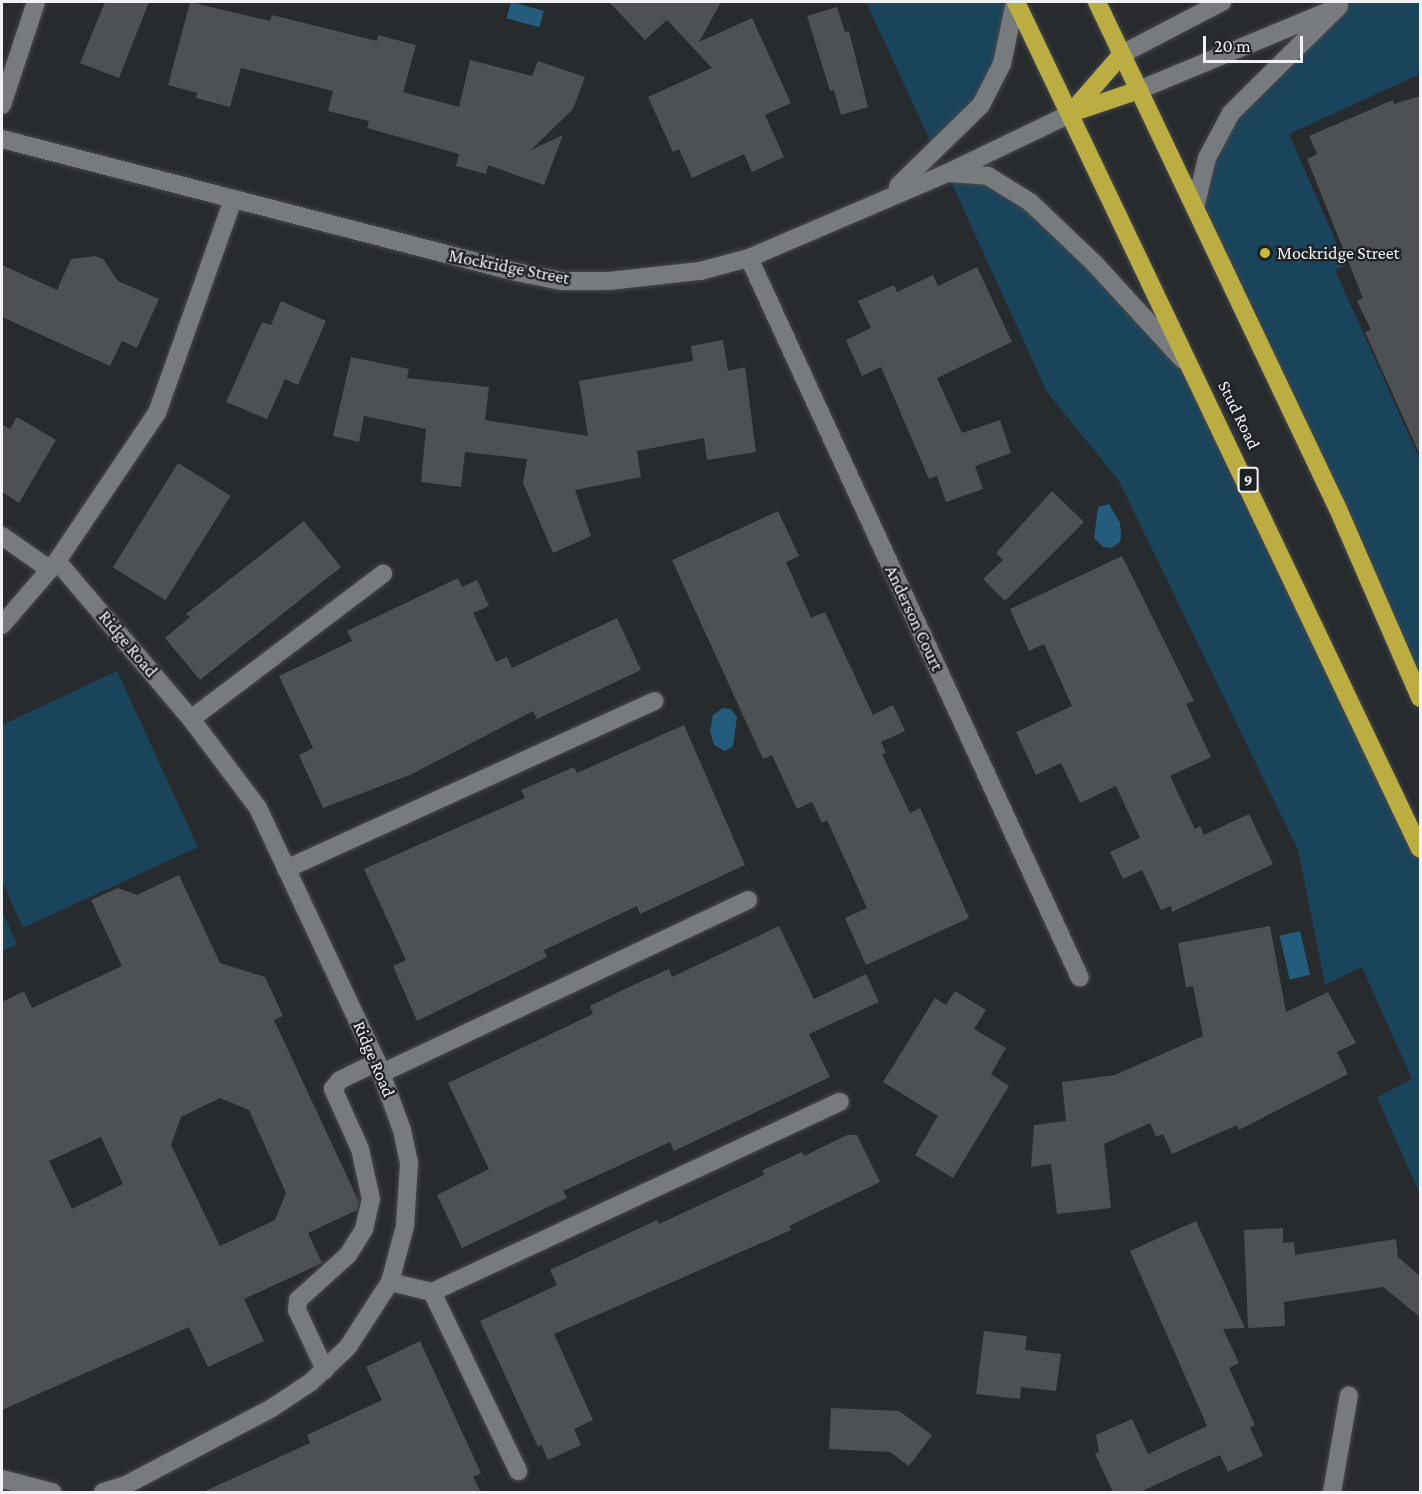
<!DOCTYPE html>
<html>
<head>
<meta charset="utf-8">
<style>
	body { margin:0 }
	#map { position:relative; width:1422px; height:1494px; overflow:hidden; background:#282b2d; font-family:"Crimson Pro",serif }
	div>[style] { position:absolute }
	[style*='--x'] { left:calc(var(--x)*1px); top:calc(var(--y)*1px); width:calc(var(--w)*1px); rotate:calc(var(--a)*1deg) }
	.green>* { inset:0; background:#1a445c }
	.water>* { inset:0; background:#235c7d; transform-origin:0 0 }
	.building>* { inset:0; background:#4d5153; transform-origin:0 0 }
	.roads { filter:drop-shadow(0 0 2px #46484a) drop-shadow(0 0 2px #46484a) }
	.minor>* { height:18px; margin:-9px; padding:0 9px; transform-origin:9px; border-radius:9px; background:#777b7d }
	.highway>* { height:18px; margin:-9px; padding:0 9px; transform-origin:9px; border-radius:9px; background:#bcad43 }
	.dots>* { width:16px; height:16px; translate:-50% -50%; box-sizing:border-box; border:3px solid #1e2123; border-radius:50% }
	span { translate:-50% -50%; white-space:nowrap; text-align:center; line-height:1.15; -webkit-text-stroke:4.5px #1e2123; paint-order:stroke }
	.shield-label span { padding:2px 4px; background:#1e2123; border:2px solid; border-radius:4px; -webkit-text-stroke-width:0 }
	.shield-label { font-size:16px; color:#eff1f2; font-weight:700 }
	.poi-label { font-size:18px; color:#eff1f2 }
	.left { translate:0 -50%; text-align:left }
	.street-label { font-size:18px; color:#eff1f2 }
	.frame { position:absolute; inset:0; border:3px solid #eff1f2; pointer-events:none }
	.scale { position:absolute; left:1203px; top:36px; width:100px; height:27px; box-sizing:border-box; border:3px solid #eff1f2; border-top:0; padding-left:8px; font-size:18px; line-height:21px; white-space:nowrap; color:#eff1f2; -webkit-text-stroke:4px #1e2123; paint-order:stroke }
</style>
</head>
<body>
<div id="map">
	<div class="green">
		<div style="clip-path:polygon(866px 2px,1015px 2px,1002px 64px,936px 153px)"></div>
		<div style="clip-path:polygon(1350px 2px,1420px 2px,1420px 74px,1289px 134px,1346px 265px,1335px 270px,1420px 460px,1420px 701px,1195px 208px,1231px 113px,1339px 6px)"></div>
		<div style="clip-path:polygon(947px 173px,1002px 182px,1168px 341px,1420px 852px,1420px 1194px,1377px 1097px,1412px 1079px,1362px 967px,1325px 985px,1298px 850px,1119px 481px,1047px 392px)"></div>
		<div style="clip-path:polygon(117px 671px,198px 847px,23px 928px,2px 881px,2px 725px)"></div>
		<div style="clip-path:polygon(2px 911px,17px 944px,2px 951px)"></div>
	</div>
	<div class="water">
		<div style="left:511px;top:2px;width:34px;height:17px;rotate:15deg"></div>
		<div style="clip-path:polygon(1109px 504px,1120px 523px,1121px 536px,1120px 542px,1111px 548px,1103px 547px,1094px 538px,1098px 507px)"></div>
		<div style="clip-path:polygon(723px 708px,731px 709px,737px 717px,733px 746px,725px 751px,714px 745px,710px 731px,713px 715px)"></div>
		<div style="left:1300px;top:931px;width:45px;height:21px;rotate:77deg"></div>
	</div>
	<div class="building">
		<div style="clip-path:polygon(105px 2px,149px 2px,119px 78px,80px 63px)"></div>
		<div style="clip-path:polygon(190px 2px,270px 21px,272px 15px,377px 41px,378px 35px,416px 45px,403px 92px,459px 107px,470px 60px,532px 76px,538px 61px,585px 77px,573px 109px,531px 150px,563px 135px,544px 185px,488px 165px,486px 174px,456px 166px,459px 154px,367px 128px,369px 121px,328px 111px,333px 91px,241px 68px,230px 107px,196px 98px,197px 93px,168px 85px)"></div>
		<div style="clip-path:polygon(609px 2px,721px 2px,699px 42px,752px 18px,791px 103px,765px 115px,784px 157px,752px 172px,744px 154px,692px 178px,679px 149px,673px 152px,648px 97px,712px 68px,667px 20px,645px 40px)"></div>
		<div style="clip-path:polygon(837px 7px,845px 32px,849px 31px,868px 107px,841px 115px,834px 90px,830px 91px,807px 16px)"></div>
		<div style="clip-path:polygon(1420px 96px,1420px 455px,1365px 332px,1371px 330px,1357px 301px,1363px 298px,1307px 159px,1317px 154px,1309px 136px,1393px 100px,1394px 104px)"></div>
		<div style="clip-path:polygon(95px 256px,103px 259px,118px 281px,159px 299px,137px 348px,122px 341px,110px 366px,2px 317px,2px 265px,57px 290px,71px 259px)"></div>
		<div style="clip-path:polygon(977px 267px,1012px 342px,937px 378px,962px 433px,1000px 420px,1011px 453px,975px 466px,983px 489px,946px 502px,937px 476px,929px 479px,881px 367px,862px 376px,846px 340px,871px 328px,858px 301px,894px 285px,897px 292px,933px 275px,938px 286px)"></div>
		<div style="clip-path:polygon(281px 301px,326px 321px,298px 385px,285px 379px,267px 419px,226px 402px,262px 322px,271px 325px)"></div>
		<div style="clip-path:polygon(723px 340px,728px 371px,745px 367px,756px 452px,707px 460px,704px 438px,637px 451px,641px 477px,575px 490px,591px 536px,553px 553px,523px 483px,527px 459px,465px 452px,461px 487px,421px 482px,426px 429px,364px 416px,359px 442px,333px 436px,351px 357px,409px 369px,407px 378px,489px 387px,485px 420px,588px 436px,579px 381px,693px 361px,691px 346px)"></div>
		<div style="clip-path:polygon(17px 417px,56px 440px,19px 503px,2px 492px,2px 424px,10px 429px)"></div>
		<div style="left:178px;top:463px;width:62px;height:123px;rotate:32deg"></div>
		<div style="clip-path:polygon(1052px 491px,1084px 522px,1005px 601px,983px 579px,1003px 560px,996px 553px)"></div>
		<div style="clip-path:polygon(778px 511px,799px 556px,786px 562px,811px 618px,825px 612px,873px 715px,893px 705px,905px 731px,881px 742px,886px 753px,882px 754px,910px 813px,920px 808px,969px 918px,866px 965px,845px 918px,867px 908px,827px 820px,822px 823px,812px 802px,797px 809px,772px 755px,763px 759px,672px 560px)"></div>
		<div style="clip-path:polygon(304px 521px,341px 567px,200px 680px,165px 638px,190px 617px,186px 614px)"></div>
		<div style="clip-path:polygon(1122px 556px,1194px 701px,1186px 704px,1211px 757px,1170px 776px,1195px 829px,1200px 826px,1204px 835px,1249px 814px,1273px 864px,1172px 912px,1171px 906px,1161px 910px,1142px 870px,1123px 879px,1110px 852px,1140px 838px,1116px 786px,1080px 803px,1061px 763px,1036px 775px,1016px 732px,1072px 706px,1044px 644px,1029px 651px,1010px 609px)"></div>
		<div style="clip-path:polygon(458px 578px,462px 587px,477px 580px,489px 606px,473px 613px,496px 662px,507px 657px,512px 668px,617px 618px,641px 670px,537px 719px,533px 711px,410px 775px,323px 808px,299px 755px,313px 748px,279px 676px,352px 641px,347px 631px)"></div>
		<div style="clip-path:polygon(684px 725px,745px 865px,640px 914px,637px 906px,544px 950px,547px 957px,417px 1021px,393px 966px,406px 960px,364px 869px,525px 798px,521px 790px,574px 767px,577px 773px)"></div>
		<div style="clip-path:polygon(evenodd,179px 875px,220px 963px,265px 977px,283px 1016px,274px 1020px,359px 1202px,357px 1210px,308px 1233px,322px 1263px,244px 1299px,264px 1341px,208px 1367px,189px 1327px,2px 1410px,2px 1002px,24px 991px,32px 1008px,122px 966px,91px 900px,118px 888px,137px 895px,179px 875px,220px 1098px,249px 1110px,286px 1193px,275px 1220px,220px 1246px,171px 1145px,181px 1117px,220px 1098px,179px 875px,101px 1137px,123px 1184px,72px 1209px,49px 1161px,101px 1137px)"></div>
		<div style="clip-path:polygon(779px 926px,814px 999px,866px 974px,879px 1002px,809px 1034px,830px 1077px,674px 1151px,670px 1142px,616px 1167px,563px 1191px,567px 1198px,462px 1248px,437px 1195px,489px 1169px,448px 1083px,593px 1014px,590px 1006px,629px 987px,669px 969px,672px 977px)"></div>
		<div style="clip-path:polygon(1270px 926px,1286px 1012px,1328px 992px,1356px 1043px,1337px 1052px,1348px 1074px,1239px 1130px,1237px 1125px,1172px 1154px,1163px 1134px,1156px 1137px,1150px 1123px,1104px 1144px,1111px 1208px,1057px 1214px,1051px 1164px,1031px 1167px,1034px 1125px,1066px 1121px,1062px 1082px,1115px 1075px,1203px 1036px,1193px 986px,1186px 987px,1178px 943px)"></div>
		<div style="clip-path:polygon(955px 991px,986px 1010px,974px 1029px,1006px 1048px,991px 1074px,1009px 1086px,953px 1178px,915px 1155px,938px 1116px,883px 1082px,935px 998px,946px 1005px)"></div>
		<div style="clip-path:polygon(847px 1135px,857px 1135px,880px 1182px,789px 1226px,791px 1230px,554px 1334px,593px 1420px,574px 1429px,581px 1445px,548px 1460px,541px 1445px,538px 1447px,480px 1321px,557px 1285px,550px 1270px,657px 1220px,659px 1224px,764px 1175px,763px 1170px,802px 1152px,804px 1156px)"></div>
		<div style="clip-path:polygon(1196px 1221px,1245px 1328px,1223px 1329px,1239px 1363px,1229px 1368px,1255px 1425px,1250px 1428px,1263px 1456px,1228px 1472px,1220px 1455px,1140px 1492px,1113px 1492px,1095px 1454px,1099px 1452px,1096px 1435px,1132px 1419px,1148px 1454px,1207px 1426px,1130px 1251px)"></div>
		<div style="clip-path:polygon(1283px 1228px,1283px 1243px,1294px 1242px,1295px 1255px,1396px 1239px,1398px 1257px,1420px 1276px,1420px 1317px,1383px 1287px,1284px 1302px,1285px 1326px,1248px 1328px,1244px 1230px)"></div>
		<div style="clip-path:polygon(984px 1331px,1027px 1336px,1025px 1350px,1061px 1354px,1056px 1391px,1021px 1387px,1020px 1399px,976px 1394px)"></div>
		<div style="clip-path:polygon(420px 1341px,481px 1473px,473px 1477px,481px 1492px,203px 1492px,310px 1443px,307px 1435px,382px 1400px,366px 1367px)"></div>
		<div style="clip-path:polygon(831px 1408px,899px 1411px,932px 1435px,909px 1466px,890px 1452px,829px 1449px)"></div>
	</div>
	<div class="roads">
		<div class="minor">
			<div style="--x:1122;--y:54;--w:113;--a:-27.5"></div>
			<div style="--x:1139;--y:90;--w:208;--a:-22.6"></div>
			<div style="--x:2;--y:105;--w:108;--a:-71.7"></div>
			<div style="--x:2;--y:139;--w:531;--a:14.51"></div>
			<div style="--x:516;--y:272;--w:47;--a:11.1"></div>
			<div style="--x:562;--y:281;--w:47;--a:0"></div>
			<div style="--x:609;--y:281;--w:92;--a:-6.3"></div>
			<div style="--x:700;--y:271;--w:51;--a:-14.9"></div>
			<div style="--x:749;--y:258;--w:215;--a:-23.2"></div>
			<div style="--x:947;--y:173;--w:136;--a:-25.6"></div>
			<div style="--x:949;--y:173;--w:39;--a:4"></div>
			<div style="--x:988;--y:176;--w:49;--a:31.8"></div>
			<div style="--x:1030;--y:202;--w:90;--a:43.6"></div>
			<div style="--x:1095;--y:264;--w:130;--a:47.5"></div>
			<div style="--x:898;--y:186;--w:116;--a:-44.3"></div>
			<div style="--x:981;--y:105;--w:46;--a:-62.9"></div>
			<div style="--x:1002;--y:64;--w:63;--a:-78.2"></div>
			<div style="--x:1195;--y:208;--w:51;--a:-76.5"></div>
			<div style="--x:1207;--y:158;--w:51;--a:-61.9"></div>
			<div style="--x:1231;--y:113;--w:152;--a:-44.7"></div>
			<div style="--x:749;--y:258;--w:792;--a:65.31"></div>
			<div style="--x:2;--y:536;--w:57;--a:35.1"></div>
			<div style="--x:57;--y:561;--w:207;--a:49.7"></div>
			<div style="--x:191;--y:719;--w:111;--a:53"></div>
			<div style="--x:258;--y:808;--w:280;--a:64.9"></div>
			<div style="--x:377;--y:1062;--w:72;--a:69.8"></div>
			<div style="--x:402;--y:1130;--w:35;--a:78"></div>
			<div style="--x:409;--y:1164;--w:62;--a:93.7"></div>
			<div style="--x:405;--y:1226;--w:58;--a:105"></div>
			<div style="--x:390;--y:1282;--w:77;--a:122.9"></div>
			<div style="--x:348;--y:1347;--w:51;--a:136.6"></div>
			<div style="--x:311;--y:1382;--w:47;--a:146.3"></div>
			<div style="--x:272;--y:1408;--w:165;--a:152.2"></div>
			<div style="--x:126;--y:1485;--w:24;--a:163"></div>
			<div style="--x:2;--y:625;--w:84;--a:-49.3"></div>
			<div style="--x:57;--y:561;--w:179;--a:-56"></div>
			<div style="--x:157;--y:413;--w:226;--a:-70.4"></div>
			<div style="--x:191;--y:719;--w:241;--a:-37.1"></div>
			<div style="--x:286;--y:869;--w:405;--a:-24.5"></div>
			<div style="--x:382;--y:1073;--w:405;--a:-25.3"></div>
			<div style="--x:390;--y:1282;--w:43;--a:13.4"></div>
			<div style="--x:432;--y:1292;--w:450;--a:-25"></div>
			<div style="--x:432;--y:1292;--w:199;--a:64.3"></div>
			<div style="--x:325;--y:1370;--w:66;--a:-115"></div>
			<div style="--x:297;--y:1310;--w:10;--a:-84"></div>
			<div style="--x:298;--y:1300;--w:67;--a:-42"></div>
			<div style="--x:348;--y:1255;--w:31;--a:-58"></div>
			<div style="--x:364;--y:1229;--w:31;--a:-77"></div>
			<div style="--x:371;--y:1199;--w:51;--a:-102.4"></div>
			<div style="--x:360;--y:1149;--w:66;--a:-114.2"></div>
			<div style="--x:333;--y:1089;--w:11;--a:-52"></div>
			<div style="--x:340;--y:1080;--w:41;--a:-25.9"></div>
			<div style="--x:2;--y:1479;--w:52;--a:14.6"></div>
			<div style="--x:1332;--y:1492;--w:98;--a:-80.1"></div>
		</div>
		<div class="highway">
			<div style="--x:1016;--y:2;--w:938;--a:64.5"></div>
			<div style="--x:1097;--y:2;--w:561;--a:64.58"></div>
			<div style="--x:1338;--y:509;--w:206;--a:66.5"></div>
			<div style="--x:1071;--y:113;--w:72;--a:-18.7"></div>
			<div style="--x:1070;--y:114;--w:79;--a:-49.1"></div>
		</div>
	</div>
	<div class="dots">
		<div style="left:1265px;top:253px;background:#cbba39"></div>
	</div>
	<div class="shield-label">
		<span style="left:1248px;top:480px">9</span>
	</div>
	<div class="poi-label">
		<span class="left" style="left:1277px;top:253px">Mockridge Street</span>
	</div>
	<div class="street-label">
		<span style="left:509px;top:267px;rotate:11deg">Mockridge Street</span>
		<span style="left:1239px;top:415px;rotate:64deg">Stud Road</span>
		<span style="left:914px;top:618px;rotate:65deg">Anderson Court</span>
		<span style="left:128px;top:644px;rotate:50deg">Ridge Road</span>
		<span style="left:374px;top:1059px;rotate:67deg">Ridge Road</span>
	</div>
	<div class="frame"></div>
	<div class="scale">20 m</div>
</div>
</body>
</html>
